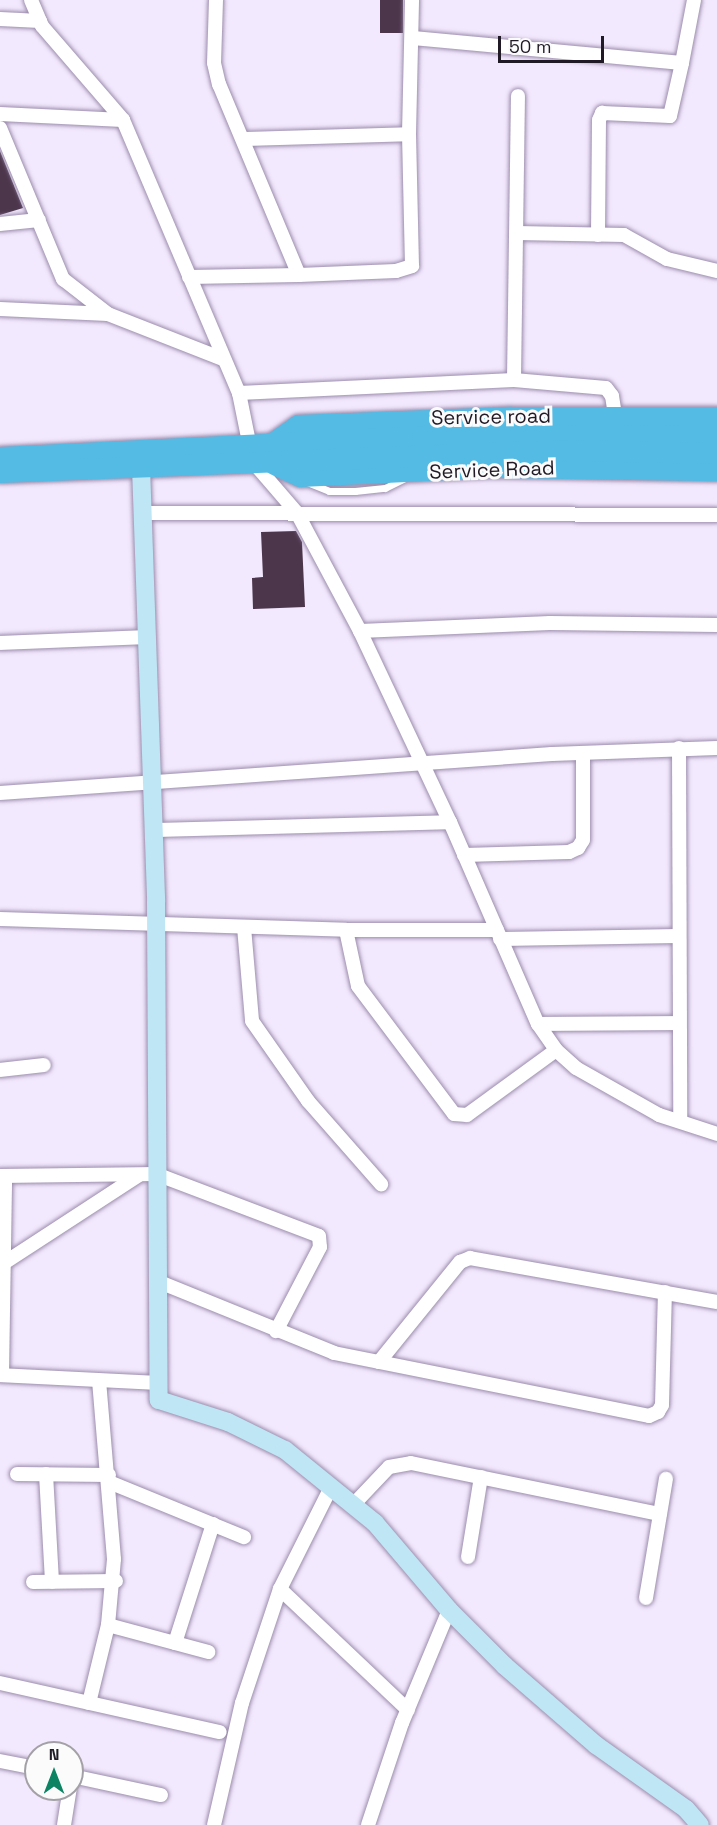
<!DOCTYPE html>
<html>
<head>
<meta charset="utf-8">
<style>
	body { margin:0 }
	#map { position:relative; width:717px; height:1825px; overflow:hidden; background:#f3e9fe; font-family:"Space Grotesk",sans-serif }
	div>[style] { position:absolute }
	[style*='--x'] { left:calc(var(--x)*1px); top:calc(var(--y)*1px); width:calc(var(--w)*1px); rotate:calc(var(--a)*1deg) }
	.building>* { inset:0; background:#4c364c; transform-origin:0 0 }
	.roads { filter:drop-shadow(0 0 2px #9b8cac) drop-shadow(0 0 2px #9b8cac) }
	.service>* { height:7px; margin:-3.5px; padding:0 3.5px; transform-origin:3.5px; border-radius:3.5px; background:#fff }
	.minor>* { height:14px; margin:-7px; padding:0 7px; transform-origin:7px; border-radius:7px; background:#fff }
	.secondary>* { height:18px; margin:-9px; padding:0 9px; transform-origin:9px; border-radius:9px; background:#bfe6f5 }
	.trunk>* { height:21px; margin:-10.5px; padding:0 10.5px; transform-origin:10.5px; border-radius:10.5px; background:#54bbe4 }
	span { translate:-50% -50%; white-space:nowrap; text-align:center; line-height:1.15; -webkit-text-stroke:6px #fbfbfb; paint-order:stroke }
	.street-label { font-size:20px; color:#201a26 }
	.north { position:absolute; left:24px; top:1741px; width:60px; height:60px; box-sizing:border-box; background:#fbfbfb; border:2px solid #a3a1a6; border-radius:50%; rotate:0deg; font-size:16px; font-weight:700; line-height:24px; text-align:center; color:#201a26 }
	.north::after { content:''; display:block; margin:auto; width:21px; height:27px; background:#0c8363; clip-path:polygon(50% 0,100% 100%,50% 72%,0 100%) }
	.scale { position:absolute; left:498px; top:36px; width:106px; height:27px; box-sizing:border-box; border:3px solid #201a26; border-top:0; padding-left:8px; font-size:18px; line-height:21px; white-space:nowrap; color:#201a26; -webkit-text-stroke:4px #fbfbfb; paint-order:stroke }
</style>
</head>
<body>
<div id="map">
	<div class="building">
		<div style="left:380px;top:0;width:23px;height:33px"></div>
		<div style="clip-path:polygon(0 151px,23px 208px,0 215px)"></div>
		<div style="clip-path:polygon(296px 531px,302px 542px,305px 607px,253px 609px,252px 578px,263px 577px,261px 532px)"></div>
	</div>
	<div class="roads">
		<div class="service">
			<div style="--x:307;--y:482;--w:24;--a:22"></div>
			<div style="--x:329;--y:491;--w:26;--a:0"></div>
			<div style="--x:355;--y:491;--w:30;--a:-6"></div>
			<div style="--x:385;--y:488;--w:22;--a:-27"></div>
		</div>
		<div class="minor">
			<div style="--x:31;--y:0;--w:28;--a:67"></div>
			<div style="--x:42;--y:26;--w:124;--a:49.2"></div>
			<div style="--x:123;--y:120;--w:297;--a:67"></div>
			<div style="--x:239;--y:393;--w:70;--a:78.5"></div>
			<div style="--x:253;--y:462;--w:67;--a:49.2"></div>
			<div style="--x:297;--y:513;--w:134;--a:61.9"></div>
			<div style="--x:360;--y:631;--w:211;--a:64.8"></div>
			<div style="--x:450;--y:822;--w:220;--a:66.5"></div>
			<div style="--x:538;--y:1024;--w:32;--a:55"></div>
			<div style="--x:556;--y:1050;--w:27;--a:42"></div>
			<div style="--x:576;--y:1068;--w:95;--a:29.5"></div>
			<div style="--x:659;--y:1115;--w:61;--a:18.1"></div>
			<div style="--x:216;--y:0;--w:63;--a:91.8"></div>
			<div style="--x:214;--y:63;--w:22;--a:77"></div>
			<div style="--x:219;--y:84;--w:207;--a:67.3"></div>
			<div style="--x:299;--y:275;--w:97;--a:-2.4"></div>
			<div style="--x:396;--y:271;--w:17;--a:-17"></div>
			<div style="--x:412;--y:266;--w:132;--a:-91.3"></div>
			<div style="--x:409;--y:134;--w:134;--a:-88.7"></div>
			<div style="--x:0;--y:19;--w:40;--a:2.9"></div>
			<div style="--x:413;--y:38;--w:270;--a:5.3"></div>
			<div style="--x:682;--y:63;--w:64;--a:-79.2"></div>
			<div style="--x:0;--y:114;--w:123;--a:2.8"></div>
			<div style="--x:0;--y:128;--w:164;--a:67.4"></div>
			<div style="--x:63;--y:279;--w:57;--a:37.9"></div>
			<div style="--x:244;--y:139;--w:165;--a:-1.7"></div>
			<div style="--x:0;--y:224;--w:39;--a:-6"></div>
			<div style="--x:516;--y:233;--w:108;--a:1.1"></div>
			<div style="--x:624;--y:235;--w:49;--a:29.2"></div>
			<div style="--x:667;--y:259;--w:51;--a:13.5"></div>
			<div style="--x:598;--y:235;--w:115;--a:-89.5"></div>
			<div style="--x:599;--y:120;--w:8;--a:-67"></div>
			<div style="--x:602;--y:113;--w:68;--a:2.5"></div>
			<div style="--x:670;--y:116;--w:54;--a:-77.2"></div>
			<div style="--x:189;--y:277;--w:110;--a:-1"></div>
			<div style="--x:0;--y:309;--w:108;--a:2.7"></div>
			<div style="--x:108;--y:314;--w:123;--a:21.4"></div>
			<div style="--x:514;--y:380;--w:284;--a:-89.2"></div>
			<div style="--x:239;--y:393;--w:275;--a:-2.7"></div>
			<div style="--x:514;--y:380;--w:92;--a:5"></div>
			<div style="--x:606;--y:388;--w:10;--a:53"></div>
			<div style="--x:612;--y:396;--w:19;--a:81"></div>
			<div style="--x:143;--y:513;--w:574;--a:0.2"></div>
			<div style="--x:360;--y:631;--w:190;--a:-2.4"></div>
			<div style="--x:550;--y:623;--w:167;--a:0.7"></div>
			<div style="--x:0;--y:643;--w:147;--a:-2.3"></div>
			<div style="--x:679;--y:748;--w:373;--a:89.8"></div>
			<div style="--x:0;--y:793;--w:553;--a:-4.04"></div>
			<div style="--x:552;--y:754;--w:165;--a:-2.1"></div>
			<div style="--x:154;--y:830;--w:296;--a:-1.5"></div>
			<div style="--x:464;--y:855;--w:105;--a:-1.6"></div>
			<div style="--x:569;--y:852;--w:10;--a:-24"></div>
			<div style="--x:578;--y:848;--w:9;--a:-58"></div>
			<div style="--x:583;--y:840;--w:87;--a:-90"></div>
			<div style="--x:0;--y:919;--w:346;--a:1.8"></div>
			<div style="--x:346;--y:930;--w:151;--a:0"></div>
			<div style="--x:244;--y:927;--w:94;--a:85.1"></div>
			<div style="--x:252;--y:1021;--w:98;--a:55"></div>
			<div style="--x:308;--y:1101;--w:111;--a:48.7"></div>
			<div style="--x:346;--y:930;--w:57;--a:77.9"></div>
			<div style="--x:358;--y:986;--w:160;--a:53.1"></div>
			<div style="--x:454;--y:1114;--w:13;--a:4"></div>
			<div style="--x:467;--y:1115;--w:110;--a:-36.1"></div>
			<div style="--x:500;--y:939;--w:178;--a:-1"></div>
			<div style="--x:538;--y:1024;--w:141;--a:-0.4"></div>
			<div style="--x:0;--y:1070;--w:44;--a:-6.5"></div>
			<div style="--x:0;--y:1176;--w:156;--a:-0.7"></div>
			<div style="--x:156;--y:1174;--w:174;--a:20.8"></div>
			<div style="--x:319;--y:1236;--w:11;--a:85"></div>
			<div style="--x:320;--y:1247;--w:95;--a:117.6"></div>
			<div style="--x:4;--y:1263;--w:161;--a:-33.1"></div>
			<div style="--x:157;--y:1281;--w:191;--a:22.1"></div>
			<div style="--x:334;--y:1353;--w:321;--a:11.3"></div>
			<div style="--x:649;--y:1416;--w:10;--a:-24"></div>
			<div style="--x:658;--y:1412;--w:8;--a:-60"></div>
			<div style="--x:662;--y:1405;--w:113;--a:-88.5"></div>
			<div style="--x:379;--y:1362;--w:129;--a:-51"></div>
			<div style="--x:460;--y:1262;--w:11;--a:-22"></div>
			<div style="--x:470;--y:1258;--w:251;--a:10.1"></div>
			<div style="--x:0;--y:1375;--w:157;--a:2.9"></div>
			<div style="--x:2;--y:1375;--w:199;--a:-89.1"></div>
			<div style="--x:17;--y:1474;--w:92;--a:0.6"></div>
			<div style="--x:46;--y:1474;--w:108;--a:86.8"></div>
			<div style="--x:109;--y:1482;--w:146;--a:22.2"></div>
			<div style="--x:353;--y:1505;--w:52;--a:-46.5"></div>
			<div style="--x:389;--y:1467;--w:22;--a:-10"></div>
			<div style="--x:411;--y:1463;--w:254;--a:11.6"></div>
			<div style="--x:468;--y:1557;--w:81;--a:-80.8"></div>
			<div style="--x:33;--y:1582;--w:83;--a:-0.7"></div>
			<div style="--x:280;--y:1589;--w:176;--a:43.4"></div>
			<div style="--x:646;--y:1598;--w:121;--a:-80.5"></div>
			<div style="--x:108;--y:1625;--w:104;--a:15.1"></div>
			<div style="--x:175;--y:1643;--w:125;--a:-72.3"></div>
			<div style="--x:0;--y:1683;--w:225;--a:12.6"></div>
			<div style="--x:89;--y:1703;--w:80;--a:-76.3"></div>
			<div style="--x:108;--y:1625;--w:66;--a:-84.8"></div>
			<div style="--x:114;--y:1559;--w:179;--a:-94.8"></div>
			<div style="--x:0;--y:1761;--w:37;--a:11"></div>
			<div style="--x:72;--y:1776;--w:91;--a:12.1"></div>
			<div style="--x:64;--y:1825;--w:36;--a:-81"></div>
			<div style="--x:214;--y:1825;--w:125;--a:-77.1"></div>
			<div style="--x:242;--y:1703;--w:120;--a:-71.6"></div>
			<div style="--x:280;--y:1589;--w:114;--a:-63.4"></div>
			<div style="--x:368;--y:1825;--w:108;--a:-71.6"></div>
			<div style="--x:402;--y:1723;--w:122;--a:-67.4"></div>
		</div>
		<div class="secondary">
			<div style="--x:141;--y:467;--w:435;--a:88"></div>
			<div style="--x:156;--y:902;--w:498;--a:89.7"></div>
			<div style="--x:159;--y:1400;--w:72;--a:17.7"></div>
			<div style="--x:228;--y:1422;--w:64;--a:26.2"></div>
			<div style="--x:285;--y:1450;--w:116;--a:39"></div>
			<div style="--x:375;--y:1523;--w:114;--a:49.6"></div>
			<div style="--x:449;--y:1610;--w:79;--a:45"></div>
			<div style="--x:505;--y:1666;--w:121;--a:41"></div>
			<div style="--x:596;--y:1745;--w:110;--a:35.4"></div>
			<div style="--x:686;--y:1809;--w:21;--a:49"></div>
		</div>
		<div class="trunk">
			<div style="--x:271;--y:444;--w:33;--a:-35"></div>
			<div style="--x:298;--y:425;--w:213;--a:-2.2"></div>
			<div style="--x:511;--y:417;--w:206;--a:0"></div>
			<div style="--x:0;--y:457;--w:423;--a:-2.8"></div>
			<div style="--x:422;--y:436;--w:295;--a:-0.2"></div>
			<div style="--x:274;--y:464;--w:29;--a:25"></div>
			<div style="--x:300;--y:476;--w:190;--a:-2.7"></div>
			<div style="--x:490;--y:467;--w:227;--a:0.8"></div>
			<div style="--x:0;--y:472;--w:566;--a:-2.23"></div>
			<div style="--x:566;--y:450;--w:151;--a:1.1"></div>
		</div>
	</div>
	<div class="street-label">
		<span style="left:491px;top:417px;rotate:-1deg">Service road</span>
		<span style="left:492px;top:470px;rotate:-2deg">Service Road</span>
	</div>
	<div class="north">N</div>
	<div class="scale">50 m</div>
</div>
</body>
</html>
